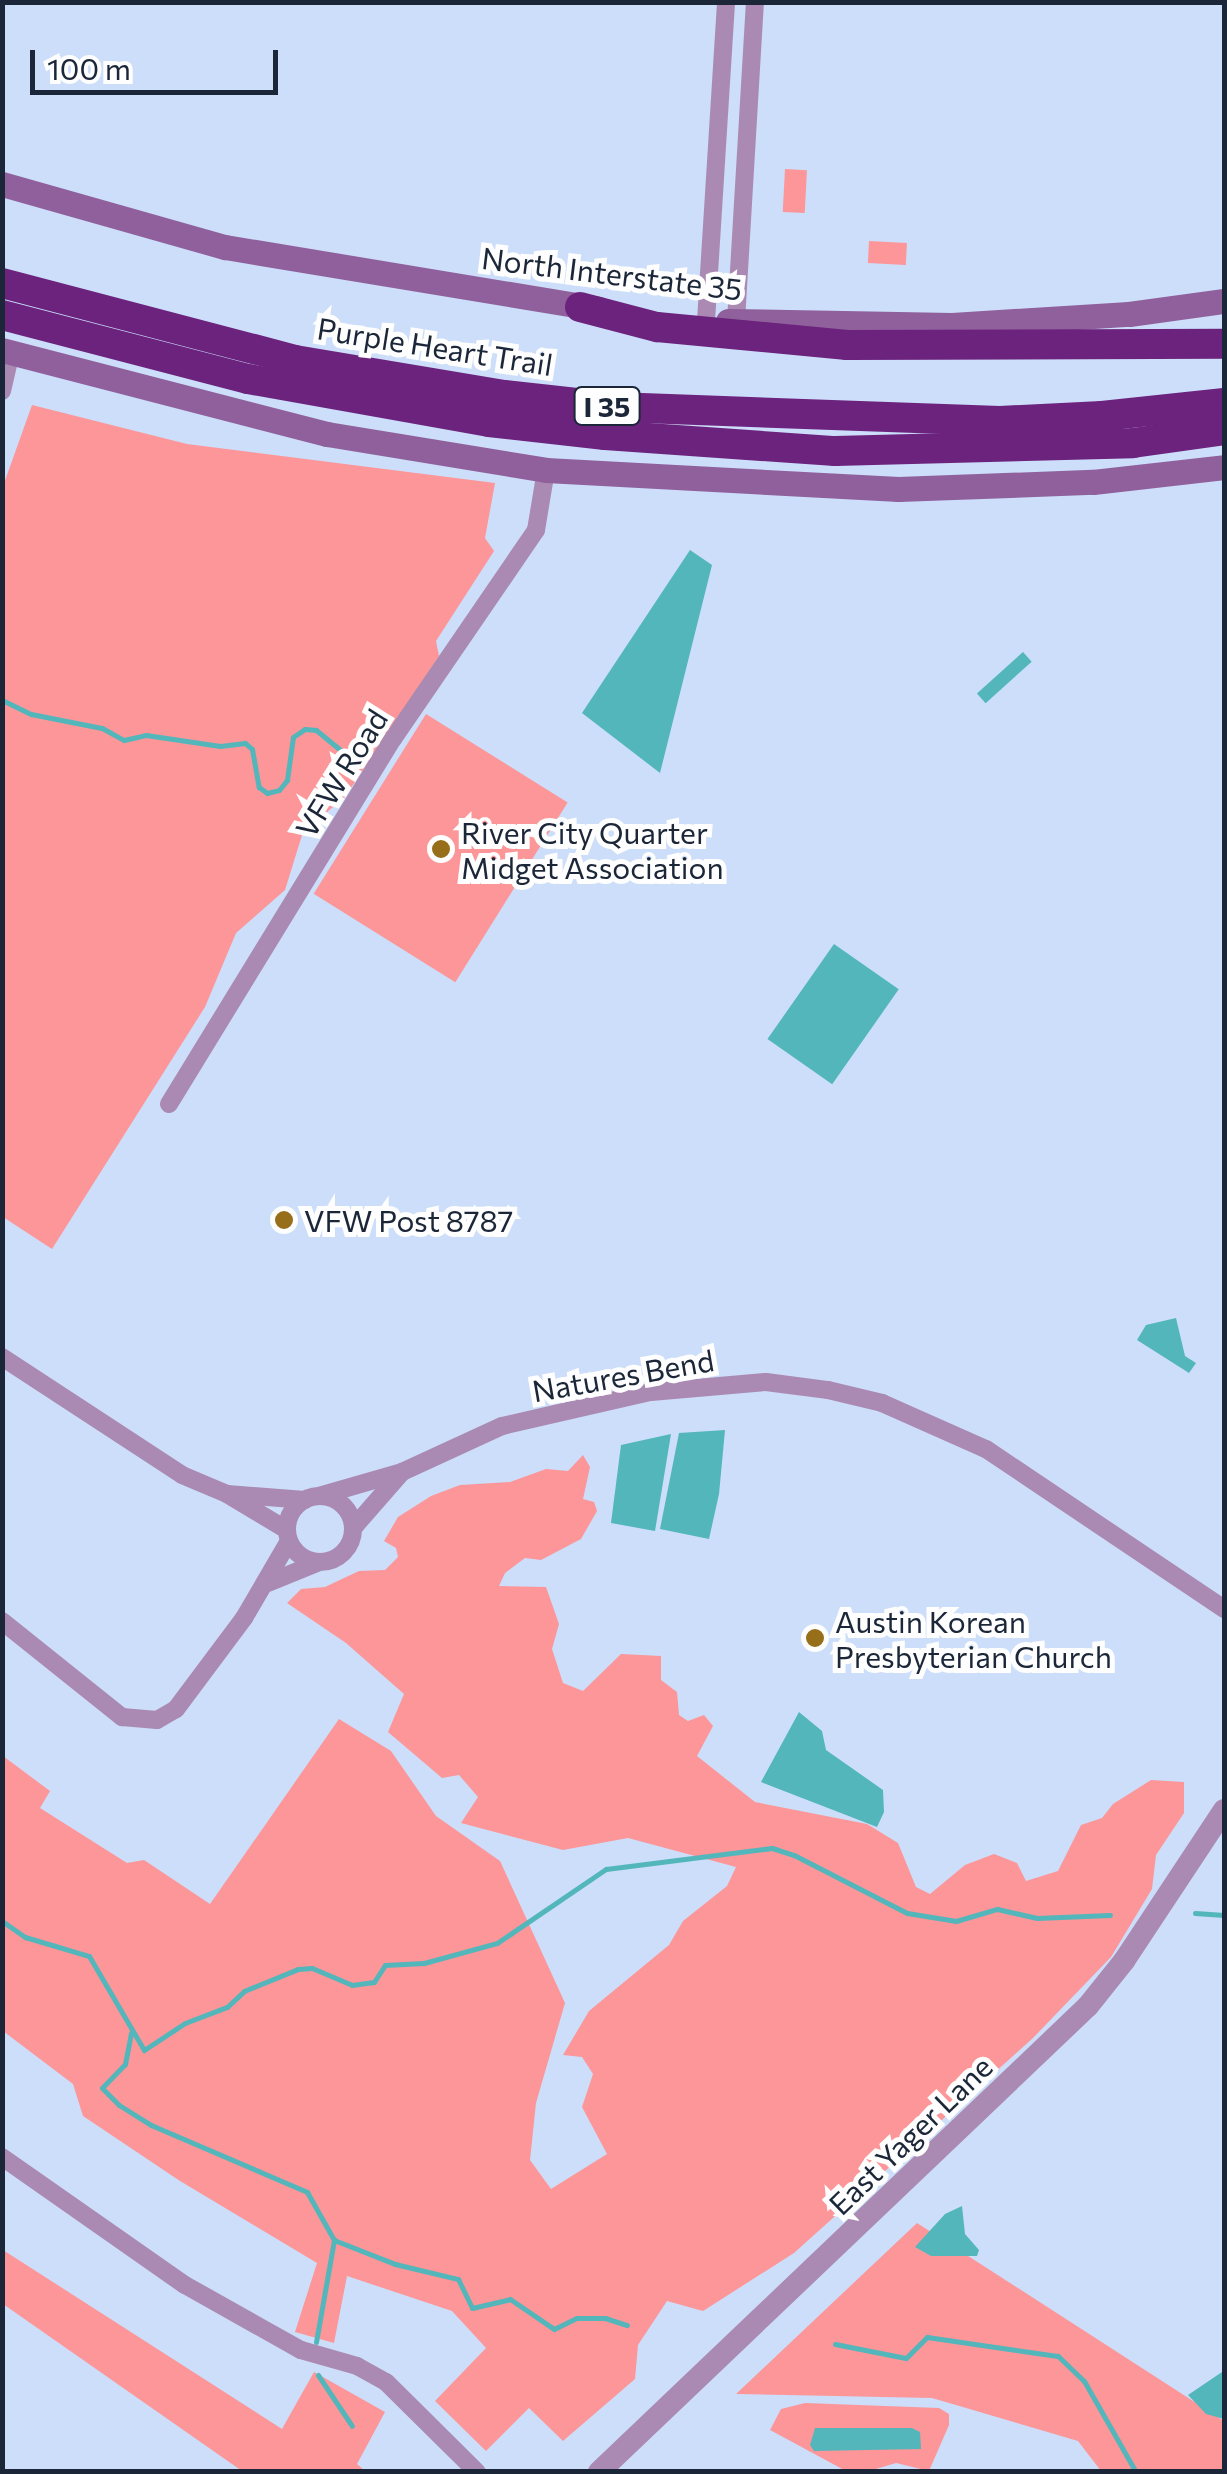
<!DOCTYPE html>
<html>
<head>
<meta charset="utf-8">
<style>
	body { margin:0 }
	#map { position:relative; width:1227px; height:2474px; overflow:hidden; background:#ccdefa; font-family:Commissioner,sans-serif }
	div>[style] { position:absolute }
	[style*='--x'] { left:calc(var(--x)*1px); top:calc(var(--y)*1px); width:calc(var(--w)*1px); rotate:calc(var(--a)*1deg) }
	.green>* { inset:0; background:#fc9698; transform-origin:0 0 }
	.water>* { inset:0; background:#53b6bb; transform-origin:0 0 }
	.stream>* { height:5px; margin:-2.5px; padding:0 2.5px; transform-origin:2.5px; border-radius:2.5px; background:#53b6bb }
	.minor>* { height:18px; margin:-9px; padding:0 9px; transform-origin:9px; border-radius:9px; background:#aa8ab2 }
	.minor>.ring { margin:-9px; padding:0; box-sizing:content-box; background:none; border:18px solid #aa8ab2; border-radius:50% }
	.tertiary>* { height:22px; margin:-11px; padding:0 11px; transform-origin:11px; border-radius:11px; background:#aa8ab2 }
	.secondary>* { height:25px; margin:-12.5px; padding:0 12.5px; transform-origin:12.5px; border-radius:12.5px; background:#90609c }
	.motorway>* { height:30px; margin:-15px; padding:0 15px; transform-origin:15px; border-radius:15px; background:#6c237d }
	.dots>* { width:28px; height:28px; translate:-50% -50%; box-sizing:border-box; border:5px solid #fdfefd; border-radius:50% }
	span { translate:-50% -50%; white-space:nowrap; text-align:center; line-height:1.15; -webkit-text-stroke:10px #fdfefd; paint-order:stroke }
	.shield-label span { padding:2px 8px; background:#fdfefd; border:2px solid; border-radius:8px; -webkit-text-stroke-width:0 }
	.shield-label { font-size:28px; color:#1b2638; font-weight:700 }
	.street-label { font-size:30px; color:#1b2638 }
	.poi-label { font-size:30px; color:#1b2638 }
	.left { translate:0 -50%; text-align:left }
	.frame { position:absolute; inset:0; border:5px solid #1b2638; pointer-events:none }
	.scale { position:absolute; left:30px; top:50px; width:248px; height:45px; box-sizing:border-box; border:5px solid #1b2638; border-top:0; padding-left:12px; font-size:30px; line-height:35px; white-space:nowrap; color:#1b2638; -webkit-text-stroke:8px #fdfefd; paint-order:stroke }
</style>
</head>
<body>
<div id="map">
	<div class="green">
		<div style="left:785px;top:169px;width:22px;height:43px;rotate:3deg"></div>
		<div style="left:869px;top:241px;width:38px;height:22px;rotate:3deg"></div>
		<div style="clip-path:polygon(32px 405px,187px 444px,495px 483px,485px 538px,494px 551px,436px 641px,439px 656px,345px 797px,303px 832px,285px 890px,236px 933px,205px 1007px,52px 1249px,3px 1217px,2px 489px)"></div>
		<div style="left:426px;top:714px;width:167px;height:212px;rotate:32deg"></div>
		<div style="clip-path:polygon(583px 1455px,590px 1467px,583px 1499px,594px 1502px,597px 1511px,581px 1539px,541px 1560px,525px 1558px,505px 1573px,499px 1586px,546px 1587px,559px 1624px,552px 1649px,563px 1683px,583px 1691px,621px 1654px,661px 1656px,661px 1680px,677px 1692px,679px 1715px,688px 1721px,704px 1715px,713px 1726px,697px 1756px,755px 1802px,867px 1824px,898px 1843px,916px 1887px,930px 1894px,965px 1865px,994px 1854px,1017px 1863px,1026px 1881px,1058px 1871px,1081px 1825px,1102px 1818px,1113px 1804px,1151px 1780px,1184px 1782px,1184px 1813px,1156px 1855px,1152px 1889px,1111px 1957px,1033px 2038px,794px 2253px,703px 2311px,667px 2301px,638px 2345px,635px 2379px,563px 2441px,529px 2408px,486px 2451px,435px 2401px,486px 2348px,452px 2311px,347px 2276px,334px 2343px,295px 2332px,317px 2263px,180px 2181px,83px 2116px,73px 2084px,3px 2031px,3px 1756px,50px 1791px,40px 1808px,127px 1863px,144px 1860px,210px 1904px,339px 1719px,391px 1751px,436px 1816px,500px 1861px,565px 2003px,536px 2103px,530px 2160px,551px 2189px,607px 2154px,582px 2107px,593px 2074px,582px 2057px,563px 2055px,589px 2011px,669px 1945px,683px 1921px,727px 1886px,736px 1867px,628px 1838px,563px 1850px,461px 1823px,478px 1797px,459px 1775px,442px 1778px,388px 1732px,404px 1694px,346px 1643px,287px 1603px,301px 1589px,325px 1587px,359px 1571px,385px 1570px,398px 1557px,396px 1548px,384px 1541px,398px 1517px,431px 1496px,460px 1485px,510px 1482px,546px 1469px,568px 1471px)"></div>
		<div style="clip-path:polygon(917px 2223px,1224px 2421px,1224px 2471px,1101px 2471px,1078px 2441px,932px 2398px,736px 2394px)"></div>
		<div style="clip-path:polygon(3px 2250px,282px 2429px,314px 2372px,385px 2412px,357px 2464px,365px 2471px,242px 2471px,3px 2304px)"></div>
		<div style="clip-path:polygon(805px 2403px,939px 2408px,949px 2414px,949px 2425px,929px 2471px,896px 2463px,869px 2471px,846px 2471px,770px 2430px,781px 2409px)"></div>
	</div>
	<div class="water">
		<div style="clip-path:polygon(690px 550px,712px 565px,660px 773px,582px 713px)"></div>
		<div style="left:1023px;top:652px;width:13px;height:62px;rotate:48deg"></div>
		<div style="left:834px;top:944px;width:79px;height:116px;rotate:35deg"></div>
		<div style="clip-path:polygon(1176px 1318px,1185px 1356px,1196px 1363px,1189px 1373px,1137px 1340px,1146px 1325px)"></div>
		<div style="clip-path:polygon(725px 1430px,719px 1494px,709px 1539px,660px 1529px,679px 1433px)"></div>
		<div style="clip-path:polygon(671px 1434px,655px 1531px,611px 1523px,621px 1445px)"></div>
		<div style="clip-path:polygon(799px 1712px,822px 1731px,826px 1750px,883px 1790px,884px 1812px,877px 1827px,761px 1782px)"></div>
		<div style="clip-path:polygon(962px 2206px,965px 2234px,979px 2250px,977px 2256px,931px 2256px,915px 2247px,945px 2214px)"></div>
		<div style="clip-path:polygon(1222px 2372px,1224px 2376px,1224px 2419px,1206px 2414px,1188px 2395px)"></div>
		<div style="clip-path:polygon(815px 2428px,912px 2428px,920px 2432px,921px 2449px,814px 2451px,810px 2445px)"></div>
	</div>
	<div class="stream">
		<div style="--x:2;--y:700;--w:32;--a:26"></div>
		<div style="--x:31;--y:714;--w:72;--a:11.2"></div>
		<div style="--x:102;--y:728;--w:25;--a:29"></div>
		<div style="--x:124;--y:740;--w:23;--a:-13"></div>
		<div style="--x:146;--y:735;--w:75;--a:8.5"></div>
		<div style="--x:220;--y:746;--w:25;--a:-7"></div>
		<div style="--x:245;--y:743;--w:9;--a:41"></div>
		<div style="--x:252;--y:749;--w:39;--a:80"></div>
		<div style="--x:259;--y:787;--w:10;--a:37"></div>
		<div style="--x:267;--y:793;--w:12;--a:-14"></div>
		<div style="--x:279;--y:790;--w:13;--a:-51"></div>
		<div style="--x:287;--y:780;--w:43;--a:-82.1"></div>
		<div style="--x:293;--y:737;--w:14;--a:-34"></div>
		<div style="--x:305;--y:729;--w:11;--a:5"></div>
		<div style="--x:316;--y:730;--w:43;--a:39.3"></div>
		<div style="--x:1195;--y:1913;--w:29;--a:4"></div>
		<div style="--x:2;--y:1921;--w:28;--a:35"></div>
		<div style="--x:25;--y:1937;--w:67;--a:16.5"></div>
		<div style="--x:89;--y:1956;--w:109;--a:59.7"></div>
		<div style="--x:144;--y:2050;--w:49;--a:-33.4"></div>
		<div style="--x:185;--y:2023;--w:45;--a:-20.9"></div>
		<div style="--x:227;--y:2007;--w:23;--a:-43"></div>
		<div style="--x:244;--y:1991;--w:58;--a:-22.2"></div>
		<div style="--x:298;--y:1969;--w:14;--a:-4"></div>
		<div style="--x:312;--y:1968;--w:43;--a:23"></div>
		<div style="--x:352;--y:1985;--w:22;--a:-8"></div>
		<div style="--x:374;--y:1982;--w:20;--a:-57"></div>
		<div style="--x:385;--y:1965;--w:39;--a:-3"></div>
		<div style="--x:424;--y:1963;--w:76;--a:-15.3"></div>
		<div style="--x:497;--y:1943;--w:132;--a:-34.2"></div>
		<div style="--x:606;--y:1869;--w:167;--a:-7.2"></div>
		<div style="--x:772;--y:1848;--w:23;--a:18"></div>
		<div style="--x:794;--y:1855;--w:127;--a:27.2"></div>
		<div style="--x:907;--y:1913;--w:50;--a:9.3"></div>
		<div style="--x:956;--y:1921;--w:43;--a:-16.3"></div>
		<div style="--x:997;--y:1909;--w:41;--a:12.7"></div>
		<div style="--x:1037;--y:1918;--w:73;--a:-2.4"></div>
		<div style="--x:131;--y:2033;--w:32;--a:101"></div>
		<div style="--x:125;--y:2064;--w:33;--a:134"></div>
		<div style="--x:102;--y:2088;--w:24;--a:45"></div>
		<div style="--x:119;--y:2105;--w:38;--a:32"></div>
		<div style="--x:151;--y:2125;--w:170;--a:23.2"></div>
		<div style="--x:307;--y:2192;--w:55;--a:60.6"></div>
		<div style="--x:334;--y:2240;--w:66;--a:21.5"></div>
		<div style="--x:395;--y:2264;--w:65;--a:13.4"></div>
		<div style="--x:458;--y:2279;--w:32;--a:64"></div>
		<div style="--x:472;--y:2308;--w:39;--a:-13"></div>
		<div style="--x:510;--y:2299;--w:53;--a:34.3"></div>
		<div style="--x:554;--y:2329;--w:25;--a:-26"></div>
		<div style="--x:577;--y:2318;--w:28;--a:0"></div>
		<div style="--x:605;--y:2318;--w:23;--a:18"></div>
		<div style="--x:316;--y:2342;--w:104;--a:-80"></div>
		<div style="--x:835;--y:2344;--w:72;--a:11.2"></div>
		<div style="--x:906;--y:2358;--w:30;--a:-45"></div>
		<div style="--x:927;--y:2337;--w:132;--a:8.3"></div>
		<div style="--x:1058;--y:2356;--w:36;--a:44"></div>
		<div style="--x:1084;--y:2381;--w:105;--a:60.3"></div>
		<div style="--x:318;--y:2375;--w:61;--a:56.3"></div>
	</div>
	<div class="minor">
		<div style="--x:706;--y:321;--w:320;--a:-86.4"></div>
		<div style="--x:736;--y:321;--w:320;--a:-86.6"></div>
		<div style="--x:2;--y:391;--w:40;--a:-77"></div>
		<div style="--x:169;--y:1104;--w:428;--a:-58.5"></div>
		<div style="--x:393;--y:739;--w:253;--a:-55.6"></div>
		<div style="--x:536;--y:530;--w:61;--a:-80.5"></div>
		<div style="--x:2;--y:1357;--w:215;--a:33.2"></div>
		<div style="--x:182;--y:1475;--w:49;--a:22.9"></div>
		<div style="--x:227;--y:1494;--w:70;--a:31"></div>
		<div style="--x:227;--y:1494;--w:78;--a:4.4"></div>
		<div class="ring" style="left:287px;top:1496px;width:48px;height:48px"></div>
		<div style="--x:319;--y:1496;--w:86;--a:-16.1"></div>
		<div style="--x:402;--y:1472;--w:110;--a:-24.7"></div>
		<div style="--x:502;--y:1426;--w:153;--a:-12.9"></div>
		<div style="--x:651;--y:1392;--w:115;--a:-5"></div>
		<div style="--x:766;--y:1382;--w:63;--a:7.4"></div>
		<div style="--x:828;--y:1390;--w:56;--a:13.5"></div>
		<div style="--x:882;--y:1403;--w:114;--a:23.9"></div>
		<div style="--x:986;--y:1449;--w:287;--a:33.9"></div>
		<div style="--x:354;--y:1527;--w:73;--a:-48.9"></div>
		<div style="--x:268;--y:1583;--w:53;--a:-22.2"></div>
		<div style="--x:2;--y:1621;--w:154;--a:38.7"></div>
		<div style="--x:122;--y:1717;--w:35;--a:5"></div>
		<div style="--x:157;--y:1720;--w:22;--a:-30"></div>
		<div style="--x:176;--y:1709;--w:114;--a:-53.2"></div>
		<div style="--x:244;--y:1618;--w:89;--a:-59.7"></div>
		<div style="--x:2;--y:2157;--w:223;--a:35"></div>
		<div style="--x:185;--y:2285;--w:133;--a:29.3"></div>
		<div style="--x:301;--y:2350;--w:58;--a:15.9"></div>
		<div style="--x:357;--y:2366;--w:33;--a:29"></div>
		<div style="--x:386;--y:2382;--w:128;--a:44.7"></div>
	</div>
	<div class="tertiary">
		<div style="--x:599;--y:2472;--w:675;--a:-43.62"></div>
		<div style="--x:1088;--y:2006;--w:58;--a:-51.3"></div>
		<div style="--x:1124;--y:1961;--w:181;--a:-56.5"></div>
	</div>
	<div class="secondary">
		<div style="--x:2;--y:184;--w:232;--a:15.8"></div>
		<div style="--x:225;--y:247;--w:379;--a:9.4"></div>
		<div style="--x:728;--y:321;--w:224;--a:1"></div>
		<div style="--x:952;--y:325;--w:177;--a:-3.6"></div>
		<div style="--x:1129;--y:314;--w:96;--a:-7.8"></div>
		<div style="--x:2;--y:350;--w:336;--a:14.5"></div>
		<div style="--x:327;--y:434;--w:222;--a:9.3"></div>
		<div style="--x:546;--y:470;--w:353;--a:3.1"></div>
		<div style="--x:898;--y:489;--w:195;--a:-2.1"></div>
		<div style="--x:1093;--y:482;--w:132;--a:-6.5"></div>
	</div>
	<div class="motorway">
		<div style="--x:2;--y:283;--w:303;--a:14.7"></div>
		<div style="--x:295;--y:360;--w:212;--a:9.5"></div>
		<div style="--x:504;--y:395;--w:112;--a:6.2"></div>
		<div style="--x:615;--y:407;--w:385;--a:2.1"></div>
		<div style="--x:1000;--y:421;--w:102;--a:-2.8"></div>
		<div style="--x:1102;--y:416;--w:123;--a:-6.1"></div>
		<div style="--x:580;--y:307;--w:80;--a:14.6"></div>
		<div style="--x:657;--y:327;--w:191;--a:5.4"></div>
		<div style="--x:847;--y:345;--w:377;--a:-0.2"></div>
		<div style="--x:2;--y:315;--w:254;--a:14.6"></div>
		<div style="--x:248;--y:379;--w:245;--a:10.1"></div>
		<div style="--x:489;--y:422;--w:117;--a:6.4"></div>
		<div style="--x:605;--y:435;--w:231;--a:4"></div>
		<div style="--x:835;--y:451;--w:298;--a:-1.5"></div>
		<div style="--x:1133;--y:443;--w:92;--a:-8.1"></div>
	</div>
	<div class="dots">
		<div style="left:441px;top:849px;background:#976e1a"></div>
		<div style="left:284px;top:1220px;background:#976e1a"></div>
		<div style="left:815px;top:1638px;background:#976e1a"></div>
	</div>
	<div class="shield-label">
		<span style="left:607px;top:406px">I 35</span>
	</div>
	<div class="street-label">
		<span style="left:612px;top:273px;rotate:7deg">North Interstate 35</span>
		<span style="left:435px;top:346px;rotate:9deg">Purple Heart Trail</span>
		<span style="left:341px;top:773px;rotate:-58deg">VFW Road</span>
		<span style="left:623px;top:1375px;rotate:-10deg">Natures Bend</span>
		<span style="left:910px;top:2135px;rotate:-44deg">East Yager Lane</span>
	</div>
	<div class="poi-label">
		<span class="left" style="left:461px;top:849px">River City Quarter<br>Midget Association</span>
		<span class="left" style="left:304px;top:1220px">VFW Post 8787</span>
		<span class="left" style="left:835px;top:1638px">Austin Korean<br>Presbyterian Church</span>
	</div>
	<div class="frame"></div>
	<div class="scale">100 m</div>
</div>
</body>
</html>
